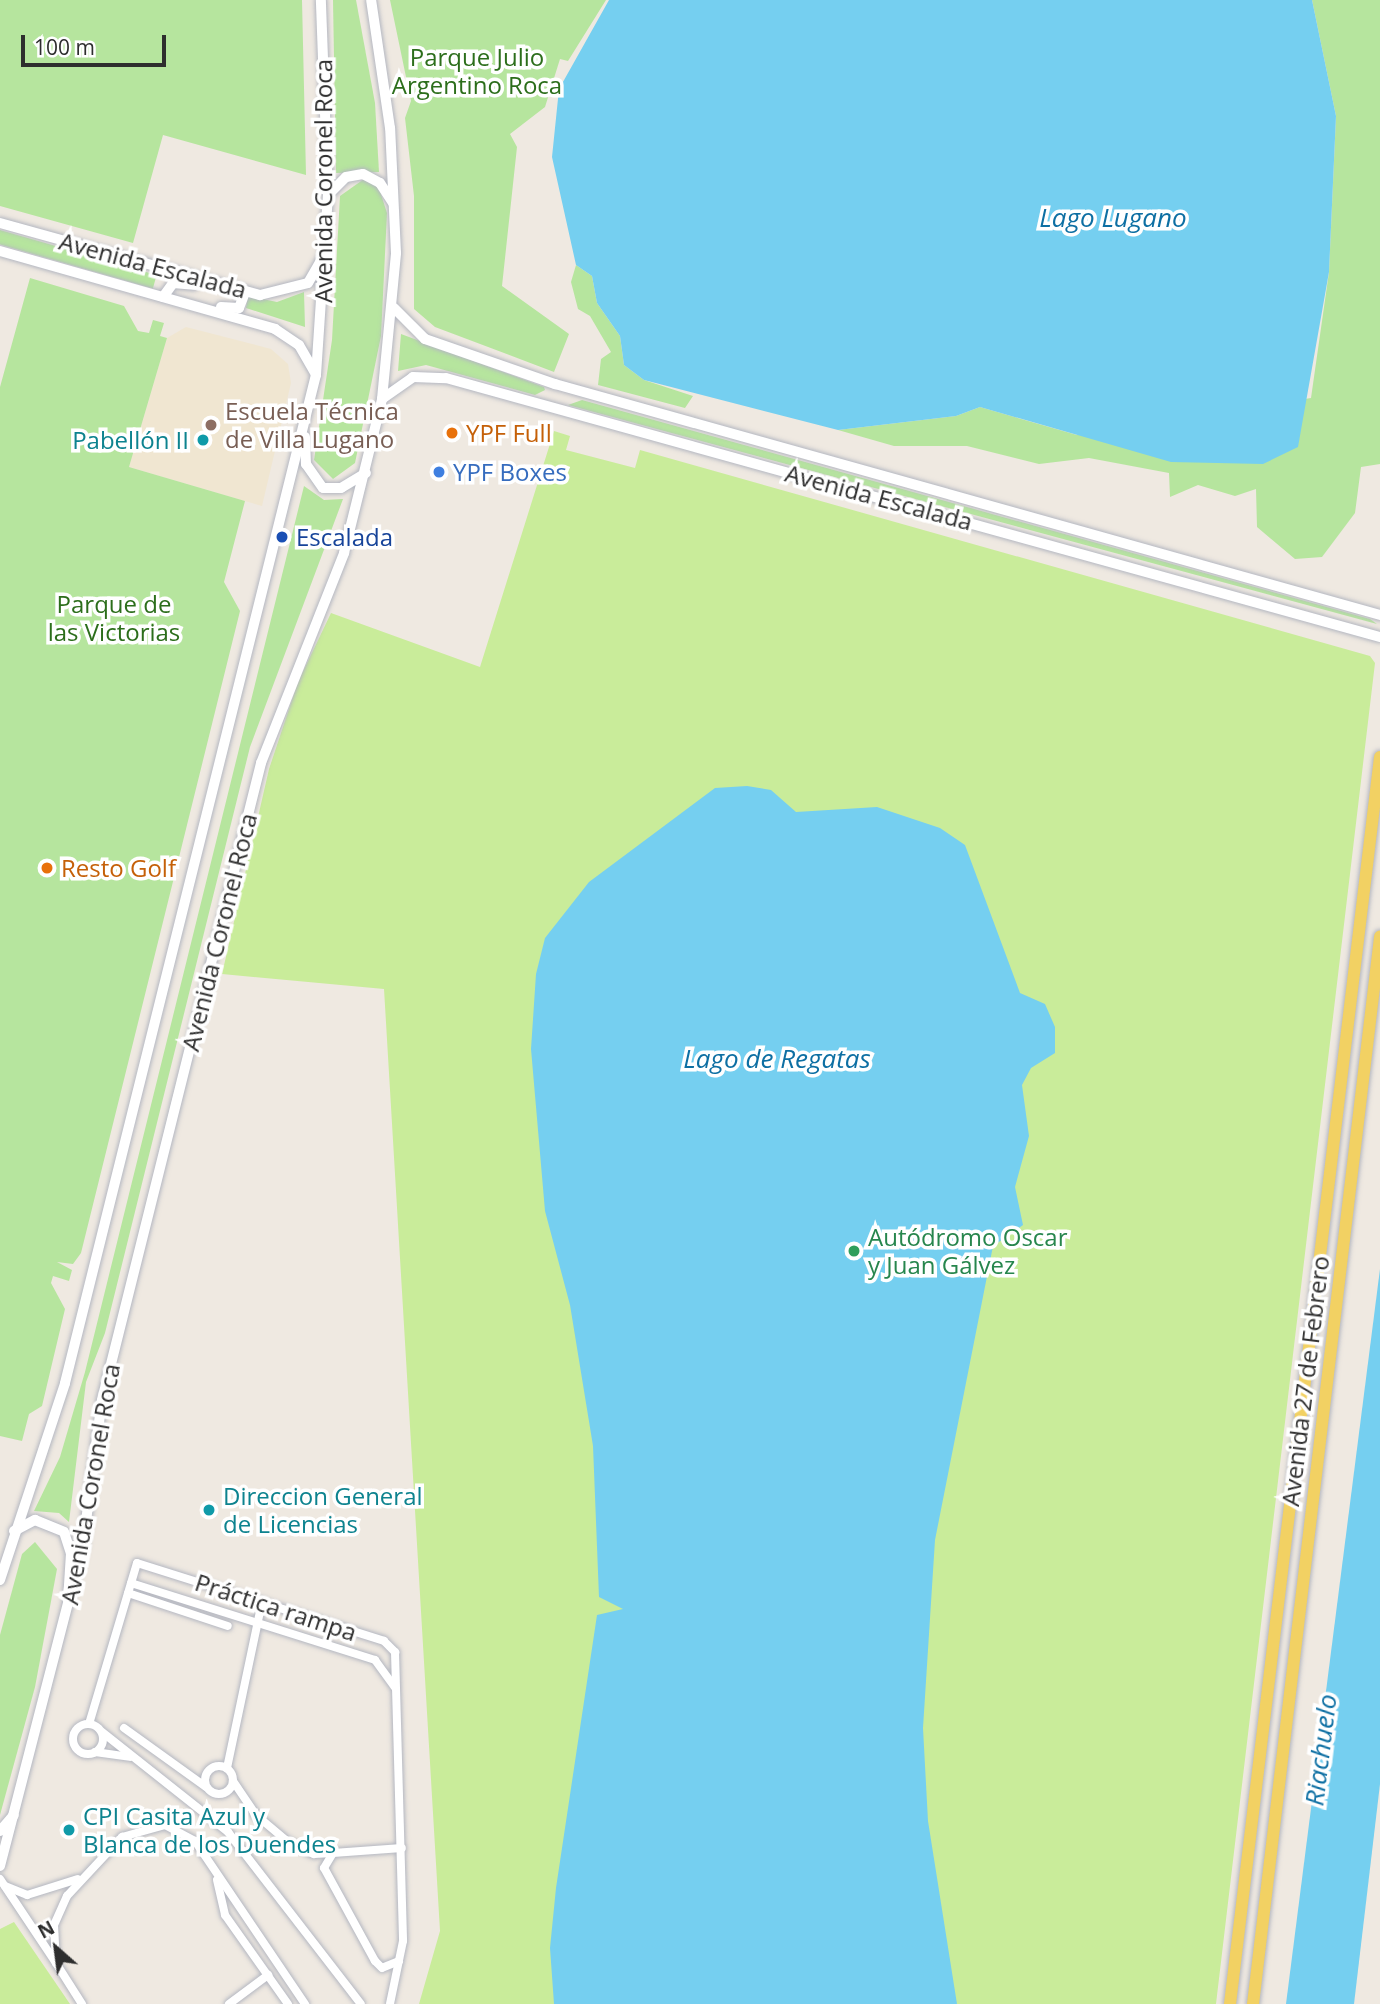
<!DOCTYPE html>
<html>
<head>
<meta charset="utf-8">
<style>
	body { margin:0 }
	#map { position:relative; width:1380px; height:2004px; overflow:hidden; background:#efe9e1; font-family:"Open Sans",sans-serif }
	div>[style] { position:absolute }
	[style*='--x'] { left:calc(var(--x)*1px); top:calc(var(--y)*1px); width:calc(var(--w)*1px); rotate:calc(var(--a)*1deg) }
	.education>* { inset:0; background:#f0e6d1 }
	.green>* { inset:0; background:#b6e59e; transform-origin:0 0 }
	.pitch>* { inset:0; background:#c9ec9a }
	.water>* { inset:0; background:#75cff0 }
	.roads { filter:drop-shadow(0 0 2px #b4b7c1) drop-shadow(0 0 2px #b4b7c1) }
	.street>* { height:8px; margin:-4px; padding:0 4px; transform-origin:4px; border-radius:4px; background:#fff }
	.street>.ring { margin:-4px; padding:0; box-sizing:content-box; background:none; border:8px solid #fff; border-radius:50% }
	.secondary>* { height:10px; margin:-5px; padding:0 5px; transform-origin:5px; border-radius:5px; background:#fff }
	.primary>* { height:12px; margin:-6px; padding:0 6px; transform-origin:6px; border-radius:6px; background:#f2d163 }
	.dots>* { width:19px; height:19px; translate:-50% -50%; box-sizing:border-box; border:4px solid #fff; border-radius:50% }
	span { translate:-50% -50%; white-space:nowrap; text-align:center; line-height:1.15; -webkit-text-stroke:7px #fff; paint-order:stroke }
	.park-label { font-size:24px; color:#2c6e1b }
	.street-label { font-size:24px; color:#2e2e2e }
	.education-label { font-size:24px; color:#785e54 }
	.left { translate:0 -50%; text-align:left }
	.food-label { font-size:24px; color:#c56008 }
	.culture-label { font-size:24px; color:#0d838f }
	.right { translate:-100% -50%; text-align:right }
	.shop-label { font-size:24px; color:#366cbe }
	.transit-label { font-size:24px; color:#164399 }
	.leisure-label { font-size:24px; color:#27864d }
	.water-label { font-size:26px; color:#0d6fa3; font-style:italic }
	.north { position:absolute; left:21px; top:1913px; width:70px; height:70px; -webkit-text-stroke:5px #fff; paint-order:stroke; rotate:332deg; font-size:19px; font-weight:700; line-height:28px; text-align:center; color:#2e2e2e }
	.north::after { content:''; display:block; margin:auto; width:24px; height:32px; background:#2e2e2e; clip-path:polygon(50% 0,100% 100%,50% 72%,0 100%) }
	.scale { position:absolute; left:21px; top:35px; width:145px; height:32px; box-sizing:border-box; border:4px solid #2e2e2e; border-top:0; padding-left:9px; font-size:21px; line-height:24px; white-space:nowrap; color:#2e2e2e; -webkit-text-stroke:5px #fff; paint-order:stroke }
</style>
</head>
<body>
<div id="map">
	<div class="education">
		<div style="clip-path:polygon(186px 327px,271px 349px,288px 364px,291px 383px,262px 506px,129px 467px,167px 338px)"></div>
	</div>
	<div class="green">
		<div style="clip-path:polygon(0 0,302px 0,306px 175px,163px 135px,133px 243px,0 206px)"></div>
		<div style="clip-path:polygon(333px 0,356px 0,375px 103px,379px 172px,336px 173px)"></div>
		<div style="clip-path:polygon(390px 0,606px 0,568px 61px,560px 59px,545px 107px,510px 134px,517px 147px,502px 286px,569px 334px,554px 372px,435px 327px,414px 309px,414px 196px,405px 118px,411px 101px)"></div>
		<div style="clip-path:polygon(1312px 0,1380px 0,1380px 464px,1361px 467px,1355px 513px,1322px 557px,1295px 559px,1257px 527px,1256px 489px,1235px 496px,1198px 485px,1170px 497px,1169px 473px,1089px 458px,1039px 464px,967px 446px,894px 446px,838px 430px,956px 416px,980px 407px,1077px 435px,1311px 398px,1329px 272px,1336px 116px)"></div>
		<div style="clip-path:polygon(364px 179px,378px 185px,387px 213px,381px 336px,355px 463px,333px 479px,314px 460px,332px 340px,340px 196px)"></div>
		<div style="left:0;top:230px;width:163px;height:14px;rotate:16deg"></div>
		<div style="clip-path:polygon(576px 265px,592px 276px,597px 303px,620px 336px,624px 365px,644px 380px,693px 396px,685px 408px,598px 385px,601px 359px,611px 352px,590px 316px,578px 309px,571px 282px)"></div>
		<div style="clip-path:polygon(30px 278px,124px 306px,138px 331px,149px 333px,153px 320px,164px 323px,160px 336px,167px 338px,129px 467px,245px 501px,224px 582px,240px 611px,81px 1253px,73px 1264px,57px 1262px,72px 1270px,69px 1281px,53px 1276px,51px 1283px,65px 1309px,42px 1406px,29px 1414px,22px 1441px,0 1436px,0 387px)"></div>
		<div style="clip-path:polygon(304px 292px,305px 327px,246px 308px,248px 296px,277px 302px)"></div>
		<div style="clip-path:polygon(401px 334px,544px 387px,545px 390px,535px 395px,426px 365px,398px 371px)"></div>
		<div style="clip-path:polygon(582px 400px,1370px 619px,1377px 624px,568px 405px)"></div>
		<div style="clip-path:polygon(304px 486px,324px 500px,343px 499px,250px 747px,105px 1333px,86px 1382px,69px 1522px,59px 1513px,34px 1511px,60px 1457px,85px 1372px)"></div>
		<div style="clip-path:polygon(35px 1542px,57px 1569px,35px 1687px,0 1815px,0 1635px,22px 1554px)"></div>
	</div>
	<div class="pitch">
		<div style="clip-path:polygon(554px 431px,570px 436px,566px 450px,635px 468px,640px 450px,1370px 656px,1375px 663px,1216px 2004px,419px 2004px,440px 1931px,384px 989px,222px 974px,269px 769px,298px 682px,331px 613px,480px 667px)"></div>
		<div style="clip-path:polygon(14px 1922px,70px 2004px,0 2004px,0 1929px)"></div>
	</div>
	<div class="water">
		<div style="clip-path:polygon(609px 0,1312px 0,1336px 116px,1329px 272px,1298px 447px,1263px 464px,1171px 462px,980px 407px,956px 416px,838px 430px,644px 380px,624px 365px,620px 336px,597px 303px,592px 276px,576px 265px,552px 157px,559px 89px)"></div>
		<div style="clip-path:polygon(747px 786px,771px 790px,796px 812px,877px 807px,940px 828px,965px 845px,1020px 993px,1045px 1004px,1055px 1027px,1055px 1053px,1031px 1068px,1022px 1085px,1029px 1136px,1015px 1187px,1023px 1225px,993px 1246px,935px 1540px,923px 1728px,928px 1821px,957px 2004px,554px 2004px,550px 1948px,556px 1888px,597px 1615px,623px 1609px,599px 1597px,593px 1446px,570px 1305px,545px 1211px,531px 1049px,536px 974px,545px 938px,589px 882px,715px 788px)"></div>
		<div style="clip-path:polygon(1380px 1269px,1380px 1784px,1354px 2004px,1286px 2004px)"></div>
	</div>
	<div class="roads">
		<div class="street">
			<div style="--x:131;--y:1583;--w:256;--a:17.5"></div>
			<div style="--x:375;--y:1660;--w:34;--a:54"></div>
			<div style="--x:128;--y:1593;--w:105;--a:18.3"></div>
			<div style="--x:89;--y:1724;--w:168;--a:-73.4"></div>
			<div style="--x:137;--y:1563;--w:259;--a:17.5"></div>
			<div style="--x:384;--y:1641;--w:16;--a:45"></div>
			<div style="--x:395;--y:1652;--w:289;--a:88.4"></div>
			<div style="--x:403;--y:1941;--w:64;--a:101.7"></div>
			<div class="ring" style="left:73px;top:1724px;width:22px;height:22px"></div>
			<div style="--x:124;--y:1728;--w:101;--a:35.7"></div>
			<div style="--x:102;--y:1732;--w:161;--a:38.4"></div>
			<div style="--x:228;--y:1832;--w:217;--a:52.3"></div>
			<div style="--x:95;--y:1752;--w:35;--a:8"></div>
			<div class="ring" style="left:205px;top:1766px;width:20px;height:20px"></div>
			<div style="--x:227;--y:1768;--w:170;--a:-78.1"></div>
			<div style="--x:233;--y:1781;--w:41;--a:55.9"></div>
			<div style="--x:256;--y:1815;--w:40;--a:40"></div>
			<div style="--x:287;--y:1841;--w:30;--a:26"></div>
			<div style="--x:314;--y:1854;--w:19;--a:-3"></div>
			<div style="--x:0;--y:1879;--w:101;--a:56.3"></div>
			<div style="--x:217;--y:1880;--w:36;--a:77"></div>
			<div style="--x:225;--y:1915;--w:109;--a:54.7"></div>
			<div style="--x:5;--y:1886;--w:24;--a:22"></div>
			<div style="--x:27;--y:1895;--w:53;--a:-17.4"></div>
			<div style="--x:399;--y:1961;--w:18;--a:158"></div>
			<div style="--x:382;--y:1968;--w:10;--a:-135"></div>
			<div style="--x:375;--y:1961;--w:106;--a:-118.7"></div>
			<div style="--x:324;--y:1868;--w:17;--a:-59"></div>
			<div style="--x:333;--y:1853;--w:69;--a:-4.1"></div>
			<div style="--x:82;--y:2004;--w:49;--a:-122.4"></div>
			<div style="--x:56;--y:1963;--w:38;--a:-93"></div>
			<div style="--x:54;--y:1925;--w:32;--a:-66"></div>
			<div style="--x:67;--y:1896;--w:81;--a:-47"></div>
			<div style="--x:122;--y:1837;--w:45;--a:-15.6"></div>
			<div style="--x:165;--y:1825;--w:34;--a:28"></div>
			<div style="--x:195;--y:1841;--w:197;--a:56"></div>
			<div style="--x:229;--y:2004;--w:49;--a:-36.6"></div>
		</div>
		<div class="secondary">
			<div style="--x:328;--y:195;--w:25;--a:-45"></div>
			<div style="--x:346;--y:177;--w:17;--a:-10"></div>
			<div style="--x:363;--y:174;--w:19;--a:28"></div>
			<div style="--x:380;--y:183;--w:24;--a:57"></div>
			<div style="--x:0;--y:223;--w:270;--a:15.5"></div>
			<div style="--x:260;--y:295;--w:49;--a:-14"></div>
			<div style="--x:308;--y:283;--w:32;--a:-60"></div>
			<div style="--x:0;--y:251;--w:286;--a:15.8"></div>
			<div style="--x:275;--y:329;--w:29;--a:34"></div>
			<div style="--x:299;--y:345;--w:34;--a:60"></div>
			<div style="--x:163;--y:297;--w:17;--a:-54"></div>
			<div style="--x:173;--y:283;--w:21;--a:5"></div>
			<div style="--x:221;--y:307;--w:18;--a:3"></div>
			<div style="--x:239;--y:308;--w:17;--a:-69"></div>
			<div style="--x:394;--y:308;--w:44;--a:45"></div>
			<div style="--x:425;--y:339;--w:138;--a:19.1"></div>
			<div style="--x:555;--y:384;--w:857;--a:15.64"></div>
			<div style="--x:382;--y:399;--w:38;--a:-35"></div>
			<div style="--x:413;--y:377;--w:33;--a:2"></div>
			<div style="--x:446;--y:378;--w:969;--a:15.5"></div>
			<div style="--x:305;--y:437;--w:27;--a:88"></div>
			<div style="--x:306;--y:464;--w:29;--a:55"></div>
			<div style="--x:323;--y:488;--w:18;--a:0"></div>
			<div style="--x:341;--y:488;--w:29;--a:-31"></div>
			<div style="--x:14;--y:1531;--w:24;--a:-28"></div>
			<div style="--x:35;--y:1520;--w:31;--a:22"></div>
			<div style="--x:64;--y:1532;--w:22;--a:72"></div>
			<div style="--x:71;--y:1553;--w:48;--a:93.6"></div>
			<div style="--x:0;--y:1580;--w:207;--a:-71.7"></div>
			<div style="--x:65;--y:1383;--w:1039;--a:-76.02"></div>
			<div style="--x:316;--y:375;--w:180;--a:-86.2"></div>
			<div style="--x:328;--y:195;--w:195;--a:-92.1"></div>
			<div style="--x:0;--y:1831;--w:21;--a:-49"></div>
			<div style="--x:0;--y:1866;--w:333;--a:-75.5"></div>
			<div style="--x:83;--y:1544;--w:145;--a:-82.5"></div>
			<div style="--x:102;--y:1400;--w:657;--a:-75.98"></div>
			<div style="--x:261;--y:763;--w:226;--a:-68.4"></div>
			<div style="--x:344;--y:553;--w:159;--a:-76.1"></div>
			<div style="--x:382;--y:399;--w:147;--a:-84.5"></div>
			<div style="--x:396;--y:253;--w:125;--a:-92.7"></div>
			<div style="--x:390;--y:128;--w:129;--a:-98.4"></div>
		</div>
		<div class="primary">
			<div style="--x:1230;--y:2004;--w:1256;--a:-83.14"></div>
			<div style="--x:1253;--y:2004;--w:1075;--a:-83.21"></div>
		</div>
	</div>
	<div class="dots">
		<div style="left:211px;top:425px;background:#8d6e63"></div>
		<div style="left:452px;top:433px;background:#e8710a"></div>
		<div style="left:203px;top:440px;background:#0f9aa8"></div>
		<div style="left:439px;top:472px;background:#3f7fe0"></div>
		<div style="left:282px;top:537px;background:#1a4fb4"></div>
		<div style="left:47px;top:868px;background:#e8710a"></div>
		<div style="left:854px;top:1251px;background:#2e9e5b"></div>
		<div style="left:209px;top:1510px;background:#0f9aa8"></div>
		<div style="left:69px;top:1830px;background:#0f9aa8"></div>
	</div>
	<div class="park-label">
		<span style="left:477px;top:71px">Parque Julio<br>Argentino Roca</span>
		<span style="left:114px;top:618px">Parque de<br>las Victorias</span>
	</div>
	<div class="street-label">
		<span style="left:323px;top:181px;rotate:-90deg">Avenida Coronel Roca</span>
		<span style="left:153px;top:265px;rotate:15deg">Avenida Escalada</span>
		<span style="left:879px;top:497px;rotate:15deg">Avenida Escalada</span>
		<span style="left:219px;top:932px;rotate:-76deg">Avenida Coronel Roca</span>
		<span style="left:1305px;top:1381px;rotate:-83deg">Avenida 27 de Febrero</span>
		<span style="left:90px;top:1484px;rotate:-80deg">Avenida Coronel Roca</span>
		<span style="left:276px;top:1607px;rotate:18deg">Práctica rampa</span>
	</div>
	<div class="education-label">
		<span class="left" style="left:225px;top:425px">Escuela Técnica<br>de Villa Lugano</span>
	</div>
	<div class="food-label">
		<span class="left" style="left:466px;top:433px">YPF Full</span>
		<span class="left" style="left:61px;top:868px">Resto Golf</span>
	</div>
	<div class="culture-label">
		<span class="right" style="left:189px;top:440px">Pabellón II</span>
		<span class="left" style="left:223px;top:1510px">Direccion General<br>de Licencias</span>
		<span class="left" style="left:83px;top:1830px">CPI Casita Azul y<br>Blanca de los Duendes</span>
	</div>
	<div class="shop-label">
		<span class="left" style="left:453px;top:472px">YPF Boxes</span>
	</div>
	<div class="transit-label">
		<span class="left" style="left:296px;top:537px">Escalada</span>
	</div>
	<div class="leisure-label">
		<span class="left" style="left:868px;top:1251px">Autódromo Oscar<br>y Juan Gálvez</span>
	</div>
	<div class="water-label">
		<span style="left:1113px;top:218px">Lago Lugano</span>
		<span style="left:777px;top:1059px">Lago de Regatas</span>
		<span style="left:1321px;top:1750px;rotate:-83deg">Riachuelo</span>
	</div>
	<div class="north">N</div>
	<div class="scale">100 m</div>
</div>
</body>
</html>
